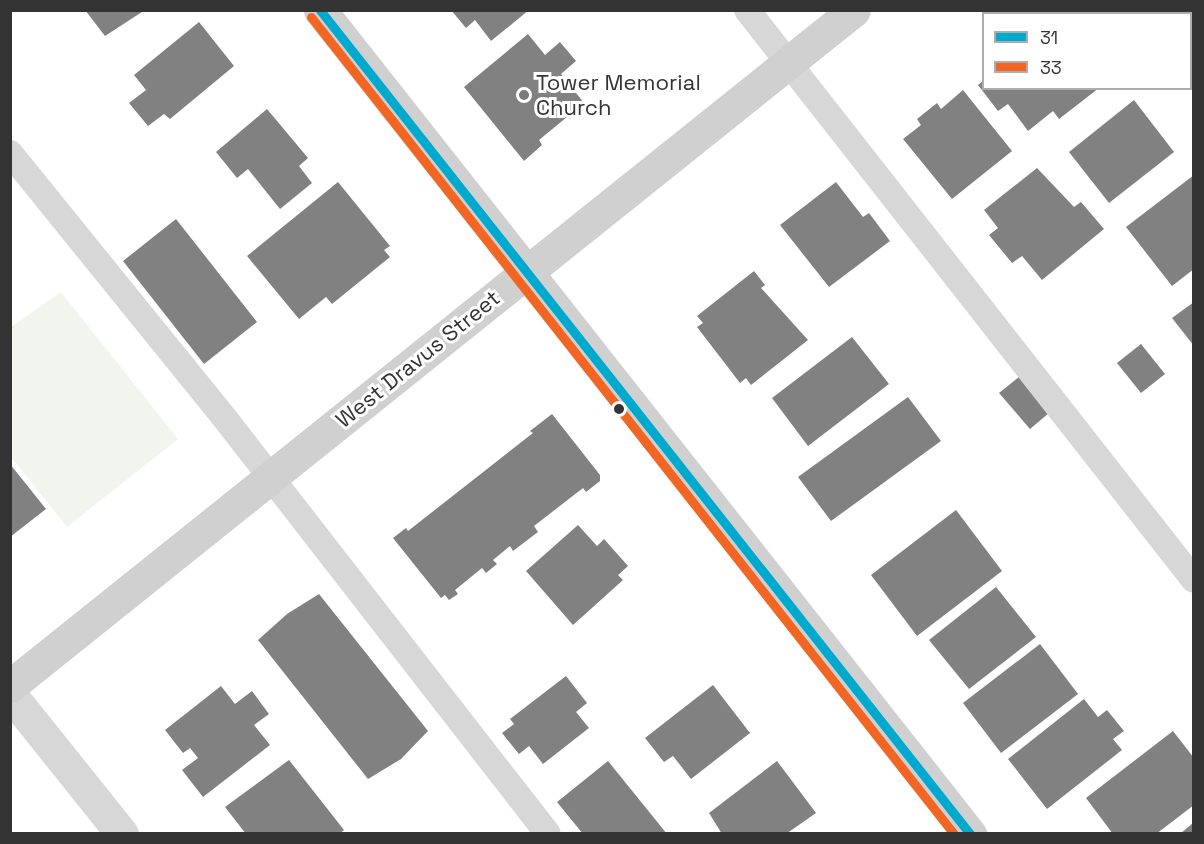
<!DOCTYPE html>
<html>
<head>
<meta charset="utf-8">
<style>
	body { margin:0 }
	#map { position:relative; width:1204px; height:844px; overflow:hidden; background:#fff; font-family:"Space Grotesk",sans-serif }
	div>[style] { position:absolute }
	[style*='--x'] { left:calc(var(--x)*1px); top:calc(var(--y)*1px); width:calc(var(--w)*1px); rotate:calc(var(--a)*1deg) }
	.green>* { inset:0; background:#f1f5ed }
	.building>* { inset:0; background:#818181 }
	.lane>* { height:26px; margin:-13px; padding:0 13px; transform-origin:13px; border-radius:13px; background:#d7d7d7 }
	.street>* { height:33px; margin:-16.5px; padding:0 16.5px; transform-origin:16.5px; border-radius:16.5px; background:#d7d7d7 }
	.secondary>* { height:33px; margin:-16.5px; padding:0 16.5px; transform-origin:16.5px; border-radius:16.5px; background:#d0d0d0 }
	.bus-1>* { height:9px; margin:-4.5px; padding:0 4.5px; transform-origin:4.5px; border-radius:4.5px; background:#00a9ce }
	.bus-2>* { height:9px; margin:-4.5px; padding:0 4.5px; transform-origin:4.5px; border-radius:4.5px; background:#f26522 }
	.dots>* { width:16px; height:16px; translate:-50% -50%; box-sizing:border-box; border:3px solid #fff; border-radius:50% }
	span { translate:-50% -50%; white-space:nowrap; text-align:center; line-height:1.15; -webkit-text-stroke:6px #fff; paint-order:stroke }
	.poi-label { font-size:22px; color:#333 }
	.left { translate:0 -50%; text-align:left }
	.street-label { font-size:22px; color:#333 }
	.frame { position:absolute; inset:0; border:12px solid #333; pointer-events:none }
	.legend { position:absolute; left:982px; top:12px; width:210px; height:78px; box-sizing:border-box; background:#fff; border:2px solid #adadad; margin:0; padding:8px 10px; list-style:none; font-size:18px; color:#333 }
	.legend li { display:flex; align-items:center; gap:12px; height:30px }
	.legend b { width:30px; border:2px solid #adadad }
</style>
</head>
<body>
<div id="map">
	<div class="green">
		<i style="clip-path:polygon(61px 292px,178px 439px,67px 527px,10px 456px,11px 327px)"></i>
	</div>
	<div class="building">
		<i style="clip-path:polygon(85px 10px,145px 10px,105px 36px)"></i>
		<i style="clip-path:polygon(451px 10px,529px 10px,491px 41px,475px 20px,466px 28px)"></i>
		<i style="clip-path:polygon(1062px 10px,1097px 10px,1099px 14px,1058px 14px)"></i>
		<i style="clip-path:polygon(199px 22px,234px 66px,170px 119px,164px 114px,148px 126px,129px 103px,146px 90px,134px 75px)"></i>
		<i style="clip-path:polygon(528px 34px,545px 55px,560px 42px,576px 61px,561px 74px,584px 103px,539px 140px,542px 145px,524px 161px,464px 87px)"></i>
		<i style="clip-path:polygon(984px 80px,984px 88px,1099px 88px,1059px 119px,1053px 111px,1028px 131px,1008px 104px,998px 111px,978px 85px)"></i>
		<i style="clip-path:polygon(963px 90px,1012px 151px,952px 199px,903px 139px,921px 125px,917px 119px,937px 103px,941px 109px)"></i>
		<i style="clip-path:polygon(1134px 100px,1174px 152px,1109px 203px,1069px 152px)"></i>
		<i style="clip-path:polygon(267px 109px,308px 158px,299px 166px,312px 183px,280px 209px,248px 169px,237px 178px,216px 152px)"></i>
		<i style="clip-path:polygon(1037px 168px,1074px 207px,1081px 202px,1104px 229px,1042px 280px,1022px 256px,1012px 263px,989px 235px,998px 228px,984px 210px)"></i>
		<i style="clip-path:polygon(1194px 175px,1194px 269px,1172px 286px,1126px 227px)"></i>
		<i style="clip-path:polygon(338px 182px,390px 246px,384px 250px,390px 257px,332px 304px,326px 297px,299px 319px,247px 256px)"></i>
		<i style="clip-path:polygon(836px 182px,863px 217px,869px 213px,890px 241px,829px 287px,780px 225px)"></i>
		<i style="clip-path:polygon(176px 219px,257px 322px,204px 364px,123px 261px)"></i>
		<i style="clip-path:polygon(754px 271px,765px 285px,761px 288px,808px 340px,751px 385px,746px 378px,740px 383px,697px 327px,703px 323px,697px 316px)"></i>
		<i style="clip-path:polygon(1194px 302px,1194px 346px,1172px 318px)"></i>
		<i style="clip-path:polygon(852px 337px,889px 384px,808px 446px,772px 398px)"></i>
		<i style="clip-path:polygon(1141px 344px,1165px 374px,1141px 393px,1117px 363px)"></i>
		<i style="clip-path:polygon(1019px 377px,1049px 413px,1030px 429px,999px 393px)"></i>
		<i style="clip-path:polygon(908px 397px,941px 441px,831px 521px,798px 477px)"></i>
		<i style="clip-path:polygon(552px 414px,600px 475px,600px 481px,586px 492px,583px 488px,534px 526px,538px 532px,513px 551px,510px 546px,493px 560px,497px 564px,486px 573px,482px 568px,455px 590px,458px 594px,449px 600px,445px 595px,441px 598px,393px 538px,406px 528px,408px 531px,533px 433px,530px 431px)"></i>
		<i style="clip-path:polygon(10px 464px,46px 509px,10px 537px)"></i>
		<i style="clip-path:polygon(956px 510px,1002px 571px,917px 636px,871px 575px)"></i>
		<i style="clip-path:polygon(578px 525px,597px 546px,604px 539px,628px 566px,618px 575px,623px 580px,573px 625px,526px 571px)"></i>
		<i style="clip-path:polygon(996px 587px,1036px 637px,969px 689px,929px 640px)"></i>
		<i style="clip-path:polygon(319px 594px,428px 731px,401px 759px,368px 779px,258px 640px,287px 614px)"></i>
		<i style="clip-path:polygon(1040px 644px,1078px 694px,1001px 753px,963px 703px)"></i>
		<i style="clip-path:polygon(566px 676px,587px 703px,576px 712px,589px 728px,543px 764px,529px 746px,519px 754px,502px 733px,514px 724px,510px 719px)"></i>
		<i style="clip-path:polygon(713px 685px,750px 733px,691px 779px,673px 756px,664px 762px,645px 738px)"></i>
		<i style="clip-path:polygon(221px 686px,235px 704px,252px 691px,269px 714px,254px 725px,270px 745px,203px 797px,182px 770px,198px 758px,190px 748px,183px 753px,165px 730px)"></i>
		<i style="clip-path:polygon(1084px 699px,1098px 717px,1107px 710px,1124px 731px,1113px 739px,1122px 750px,1047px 809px,1008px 759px)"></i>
		<i style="clip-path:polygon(1173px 731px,1194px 758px,1194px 805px,1156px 834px,1113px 834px,1086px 798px)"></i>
		<i style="clip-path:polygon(289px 760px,344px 830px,339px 834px,246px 834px,225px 807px)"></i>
		<i style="clip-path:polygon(608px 761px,667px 834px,583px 834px,557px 802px)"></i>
		<i style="clip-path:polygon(777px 761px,816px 813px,786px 834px,722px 834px,709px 813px)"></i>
		<i style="clip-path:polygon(1194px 822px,1194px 834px,1180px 834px)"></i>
	</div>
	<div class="lane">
		<i style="--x:747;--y:10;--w:724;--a:51.9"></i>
		<i style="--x:10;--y:153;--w:338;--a:51"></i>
		<i style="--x:223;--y:416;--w:529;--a:52.13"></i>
	</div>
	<div class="street">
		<i style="--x:1189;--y:10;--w:8;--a:50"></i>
		<i style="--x:10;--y:694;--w:179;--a:51.3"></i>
	</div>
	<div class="secondary">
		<i style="--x:320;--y:10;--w:1050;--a:51.73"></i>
		<i style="--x:10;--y:686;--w:1081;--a:-38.69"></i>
	</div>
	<div class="bus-1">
		<i style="--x:320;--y:10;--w:1050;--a:51.73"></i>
	</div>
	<div class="bus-2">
		<i style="--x:311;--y:17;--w:1040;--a:51.8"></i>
	</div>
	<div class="dots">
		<i style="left:524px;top:95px;background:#7a7a7a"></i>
		<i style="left:619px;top:409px;background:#333"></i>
	</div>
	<div class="poi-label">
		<span class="left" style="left:536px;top:95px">Tower Memorial<br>Church</span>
	</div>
	<div class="street-label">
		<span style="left:418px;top:359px;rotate:-39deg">West Dravus Street</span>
	</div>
	<div class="frame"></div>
	<ul class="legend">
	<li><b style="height:8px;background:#00a9ce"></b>31</li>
	<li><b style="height:8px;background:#f26522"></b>33</li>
	</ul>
</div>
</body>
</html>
